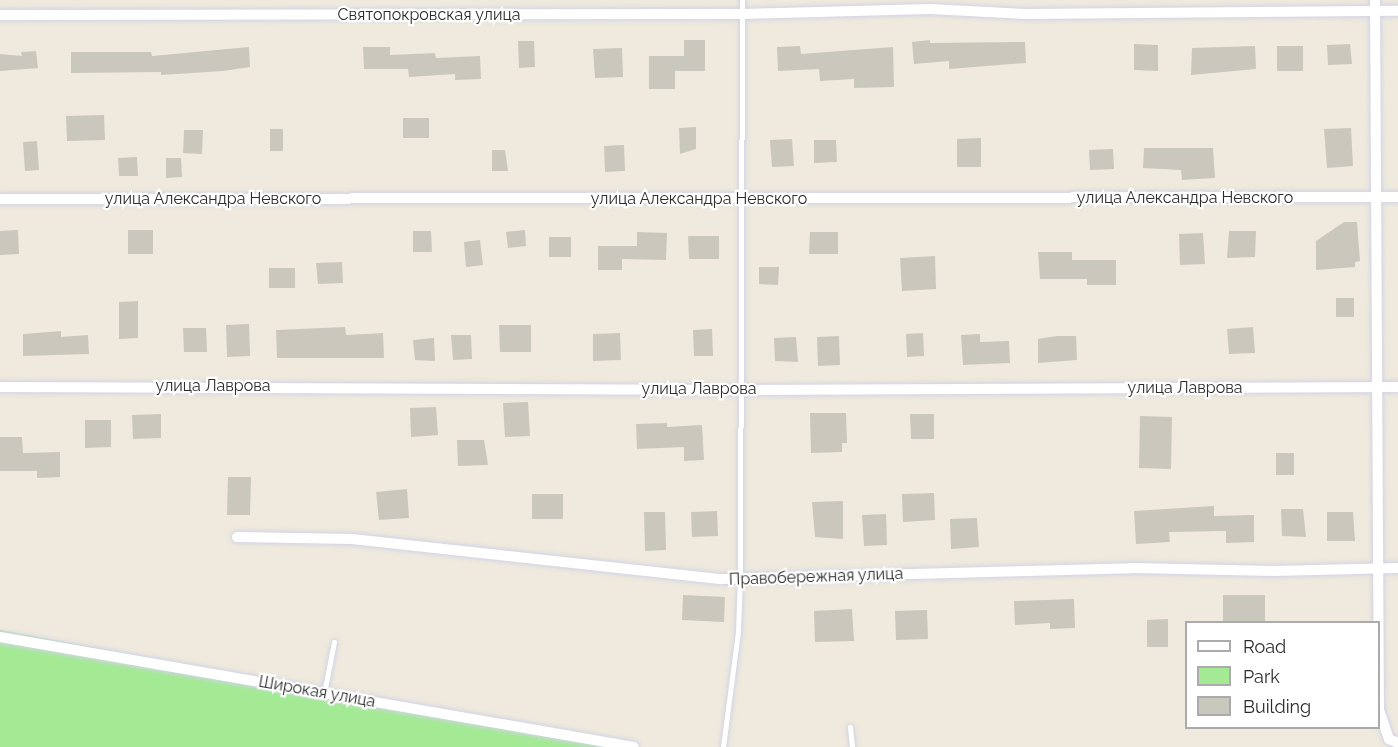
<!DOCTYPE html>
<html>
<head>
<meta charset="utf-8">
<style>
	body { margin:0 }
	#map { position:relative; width:1398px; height:747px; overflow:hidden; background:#efeadd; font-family:Raleway,sans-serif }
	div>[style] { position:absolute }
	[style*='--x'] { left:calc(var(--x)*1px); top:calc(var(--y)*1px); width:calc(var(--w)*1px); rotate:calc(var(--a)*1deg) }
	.green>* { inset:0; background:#a4ea95 }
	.building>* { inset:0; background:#cac8bc }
	.roads { filter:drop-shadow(0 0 2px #d2d3e6) drop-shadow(0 0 2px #d2d3e6) }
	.lane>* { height:5px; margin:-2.5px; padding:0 2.5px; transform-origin:2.5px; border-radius:2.5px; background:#fff }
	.street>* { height:10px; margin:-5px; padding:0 5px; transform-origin:5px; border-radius:5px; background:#fff }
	span { translate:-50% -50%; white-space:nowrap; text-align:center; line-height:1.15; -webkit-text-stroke:4.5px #fff; paint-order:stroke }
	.street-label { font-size:16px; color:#2c2c2c }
	.legend { position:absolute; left:1185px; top:621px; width:195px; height:108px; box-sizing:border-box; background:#fff; border:2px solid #ababab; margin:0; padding:8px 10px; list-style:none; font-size:18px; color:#2c2c2c }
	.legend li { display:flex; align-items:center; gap:12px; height:30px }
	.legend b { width:30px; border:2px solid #ababab }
</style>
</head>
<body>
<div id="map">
	<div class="green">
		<i style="clip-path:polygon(0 630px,629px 747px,0 747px)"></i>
	</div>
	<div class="building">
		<i style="clip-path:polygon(684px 40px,705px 40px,705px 71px,675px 71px,675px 89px,649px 89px,649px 56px,684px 56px)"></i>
		<i style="clip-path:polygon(930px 40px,930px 43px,1025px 42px,1026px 63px,949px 69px,949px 61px,914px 64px,912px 42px)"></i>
		<i style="clip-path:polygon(518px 41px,534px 41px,535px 67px,519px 68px)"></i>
		<i style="clip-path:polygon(1134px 44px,1158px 45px,1158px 71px,1134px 70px)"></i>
		<i style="clip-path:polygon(1350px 44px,1352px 64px,1328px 65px,1327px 45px)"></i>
		<i style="clip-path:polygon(800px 46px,801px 54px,893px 47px,894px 87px,854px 88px,854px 79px,820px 81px,819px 69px,778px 71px,777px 47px)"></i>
		<i style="clip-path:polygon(1255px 46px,1256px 69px,1191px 75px,1192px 48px)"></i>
		<i style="clip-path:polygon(1277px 46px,1303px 46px,1303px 71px,1277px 71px)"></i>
		<i style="clip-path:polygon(249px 47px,250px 67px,223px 71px,161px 75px,161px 72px,71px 73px,71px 52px,151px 52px,152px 56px)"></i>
		<i style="clip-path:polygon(363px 47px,390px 47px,390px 55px,435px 53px,436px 58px,480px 56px,481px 79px,455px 80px,455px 74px,409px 77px,408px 69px,364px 69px)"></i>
		<i style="clip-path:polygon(622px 48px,623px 77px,595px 78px,593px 49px)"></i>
		<i style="clip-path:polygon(36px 51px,38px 68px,0 71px,0 54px,22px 56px,21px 52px)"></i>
		<i style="clip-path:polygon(104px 115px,105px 140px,67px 141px,66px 116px)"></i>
		<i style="clip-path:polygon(403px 118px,429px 118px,429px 138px,403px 138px)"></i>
		<i style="clip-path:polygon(696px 127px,696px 149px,680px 154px,679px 128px)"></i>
		<i style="clip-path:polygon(1351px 128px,1353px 166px,1327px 168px,1324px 129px)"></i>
		<i style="clip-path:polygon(270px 129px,283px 129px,283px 151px,270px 151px)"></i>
		<i style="clip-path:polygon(184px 130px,203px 130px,202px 154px,183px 153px)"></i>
		<i style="clip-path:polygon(981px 138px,981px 167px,957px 167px,957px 139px)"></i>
		<i style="clip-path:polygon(792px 139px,794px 166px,772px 167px,770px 140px)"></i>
		<i style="clip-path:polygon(814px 140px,836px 140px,837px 162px,814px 163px)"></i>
		<i style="clip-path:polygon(37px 141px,39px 170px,25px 171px,23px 142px)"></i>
		<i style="clip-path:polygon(624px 145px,625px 171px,605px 172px,604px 146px)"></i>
		<i style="clip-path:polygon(1144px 148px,1213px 148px,1215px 178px,1182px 180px,1181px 170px,1143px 168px)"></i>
		<i style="clip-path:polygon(1113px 149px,1114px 169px,1090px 170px,1089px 150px)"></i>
		<i style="clip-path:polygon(492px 150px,505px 150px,508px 171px,492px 171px)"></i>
		<i style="clip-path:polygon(137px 157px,138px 176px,119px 176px,118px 158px)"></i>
		<i style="clip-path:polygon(166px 158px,181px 158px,182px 177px,166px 178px)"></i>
		<i style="clip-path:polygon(1344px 222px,1357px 222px,1360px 261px,1355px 262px,1355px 267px,1316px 270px,1316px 241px)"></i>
		<i style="clip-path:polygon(18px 230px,19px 254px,0 255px,0 231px)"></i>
		<i style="clip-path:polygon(128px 230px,153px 230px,153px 254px,128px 254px)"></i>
		<i style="clip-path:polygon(525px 230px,526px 246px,508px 248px,506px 232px)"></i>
		<i style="clip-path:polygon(413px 231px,431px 231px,432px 252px,413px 252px)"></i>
		<i style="clip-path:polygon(1229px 231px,1256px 231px,1255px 257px,1227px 258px)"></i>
		<i style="clip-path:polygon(637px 232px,667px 233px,666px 260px,622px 259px,622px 270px,598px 270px,598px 246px,637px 246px)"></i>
		<i style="clip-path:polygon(810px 232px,838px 232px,838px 254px,809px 254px)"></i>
		<i style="clip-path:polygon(1203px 233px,1205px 264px,1180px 265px,1179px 234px)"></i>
		<i style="clip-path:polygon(688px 236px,719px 236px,719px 259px,689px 259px)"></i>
		<i style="clip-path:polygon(549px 237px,571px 237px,571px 257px,549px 257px)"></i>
		<i style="clip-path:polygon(480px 240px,483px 265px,466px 267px,464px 242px)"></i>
		<i style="clip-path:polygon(1038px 252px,1072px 252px,1072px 260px,1116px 260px,1116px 285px,1087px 285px,1087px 279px,1040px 279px)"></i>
		<i style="clip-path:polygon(935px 256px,936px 289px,902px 291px,900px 258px)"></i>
		<i style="clip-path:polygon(342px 262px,343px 283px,318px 284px,316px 263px)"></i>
		<i style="clip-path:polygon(759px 267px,779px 267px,778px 285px,759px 284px)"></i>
		<i style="clip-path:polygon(269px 268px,295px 268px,295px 288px,269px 288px)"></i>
		<i style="clip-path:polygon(1336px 298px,1354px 298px,1354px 317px,1336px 317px)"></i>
		<i style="clip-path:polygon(138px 301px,138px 338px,119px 339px,119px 302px)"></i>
		<i style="clip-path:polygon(249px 324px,250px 356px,227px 357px,226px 325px)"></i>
		<i style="clip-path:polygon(499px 325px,531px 325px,531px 352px,500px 352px)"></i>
		<i style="clip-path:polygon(345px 327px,346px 335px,383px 333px,384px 358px,277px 358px,276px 330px)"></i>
		<i style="clip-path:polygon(1253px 327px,1255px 353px,1229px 354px,1227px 329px)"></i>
		<i style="clip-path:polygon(183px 328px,206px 328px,207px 352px,184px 352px)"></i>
		<i style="clip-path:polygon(712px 329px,713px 356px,694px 356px,693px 330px)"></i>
		<i style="clip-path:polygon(61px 331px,61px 337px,88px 335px,89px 354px,23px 356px,23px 334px)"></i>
		<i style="clip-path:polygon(620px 333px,621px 360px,593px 361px,593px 334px)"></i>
		<i style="clip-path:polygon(923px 333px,924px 356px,907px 357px,906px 334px)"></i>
		<i style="clip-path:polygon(980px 334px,980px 342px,1009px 341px,1010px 363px,963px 365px,961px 335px)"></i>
		<i style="clip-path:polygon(451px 335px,471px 335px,472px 359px,453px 360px)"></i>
		<i style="clip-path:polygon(839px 336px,840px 365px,818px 366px,817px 337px)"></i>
		<i style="clip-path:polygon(1057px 336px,1076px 336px,1077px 360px,1038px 363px,1038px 339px)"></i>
		<i style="clip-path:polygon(796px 337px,798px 362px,775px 361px,774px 338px)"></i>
		<i style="clip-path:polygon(434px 338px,435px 361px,415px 360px,413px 340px)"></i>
		<i style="clip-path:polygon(528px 402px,530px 436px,505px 437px,503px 403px)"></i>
		<i style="clip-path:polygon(436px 407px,438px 435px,411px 437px,410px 408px)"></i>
		<i style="clip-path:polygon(810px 413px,846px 413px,847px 443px,842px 443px,842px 452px,811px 453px)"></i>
		<i style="clip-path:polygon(161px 414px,161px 438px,133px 439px,132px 415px)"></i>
		<i style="clip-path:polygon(910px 414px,934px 414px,934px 439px,911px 439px)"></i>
		<i style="clip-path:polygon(1140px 416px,1172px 417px,1171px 469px,1139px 468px)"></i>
		<i style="clip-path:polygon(85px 420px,111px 420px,111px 447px,85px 448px)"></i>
		<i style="clip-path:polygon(667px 423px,667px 427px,702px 425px,704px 460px,684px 461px,684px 447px,637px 449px,636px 424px)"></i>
		<i style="clip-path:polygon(0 437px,22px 437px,23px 453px,60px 452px,60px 477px,37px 478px,37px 471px,0 471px)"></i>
		<i style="clip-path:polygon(457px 440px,484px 440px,488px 465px,458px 466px)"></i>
		<i style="clip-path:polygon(1276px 453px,1294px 453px,1294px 475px,1276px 475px)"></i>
		<i style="clip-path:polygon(228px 477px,251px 477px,250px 515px,227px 515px)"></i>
		<i style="clip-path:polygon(407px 489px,409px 518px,379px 520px,376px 492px)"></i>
		<i style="clip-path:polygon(934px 493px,935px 520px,903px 522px,902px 494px)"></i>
		<i style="clip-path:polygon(532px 494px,563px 494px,563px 519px,532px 519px)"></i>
		<i style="clip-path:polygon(843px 501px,843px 539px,815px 537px,812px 502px)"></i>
		<i style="clip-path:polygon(1214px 506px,1214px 516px,1254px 515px,1254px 542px,1226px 543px,1226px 531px,1169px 532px,1170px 542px,1136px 544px,1134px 511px)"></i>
		<i style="clip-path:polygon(1281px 509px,1303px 509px,1306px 537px,1282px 536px)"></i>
		<i style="clip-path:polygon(717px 511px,718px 536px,692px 537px,691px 512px)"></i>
		<i style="clip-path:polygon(644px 512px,665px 512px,666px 550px,645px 551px)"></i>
		<i style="clip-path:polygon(1327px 512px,1353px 512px,1355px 541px,1327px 541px)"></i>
		<i style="clip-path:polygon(886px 514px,887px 545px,864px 546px,862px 515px)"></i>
		<i style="clip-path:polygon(977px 518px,979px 547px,951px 549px,950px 519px)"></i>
		<i style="clip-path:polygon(683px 595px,725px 597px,724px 622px,682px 620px)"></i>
		<i style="clip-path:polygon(1223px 595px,1265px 595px,1265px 622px,1223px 622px)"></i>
		<i style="clip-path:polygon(1074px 599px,1075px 628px,1050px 629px,1050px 623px,1015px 625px,1014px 601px)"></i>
		<i style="clip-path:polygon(852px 609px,854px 641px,815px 642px,814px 611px)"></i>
		<i style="clip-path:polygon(927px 610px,928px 639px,896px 640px,895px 611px)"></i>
		<i style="clip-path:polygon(1168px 619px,1168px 647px,1147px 647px,1147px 620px)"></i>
	</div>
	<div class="roads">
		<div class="lane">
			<i style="--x:324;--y:693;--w:52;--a:-78.9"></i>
			<i style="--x:850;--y:727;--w:20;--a:84"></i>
			<i style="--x:723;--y:747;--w:117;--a:-82.6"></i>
			<i style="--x:738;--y:631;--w:55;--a:-87.9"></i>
			<i style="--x:740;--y:576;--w:576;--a:-89.8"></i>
		</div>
		<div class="street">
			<i style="--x:1375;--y:0;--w:710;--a:89.68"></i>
			<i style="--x:1379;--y:710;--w:31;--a:71"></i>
			<i style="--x:1389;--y:739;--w:10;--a:24"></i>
			<i style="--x:0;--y:15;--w:742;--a:-0.08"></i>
			<i style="--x:742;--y:14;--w:188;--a:-1.5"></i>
			<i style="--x:930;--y:9;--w:96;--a:3"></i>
			<i style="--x:1026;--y:14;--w:372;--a:-0.5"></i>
			<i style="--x:0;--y:199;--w:1398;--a:-0.08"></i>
			<i style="--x:0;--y:387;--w:743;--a:0.23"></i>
			<i style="--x:743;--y:390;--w:655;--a:-0.26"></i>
			<i style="--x:237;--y:537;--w:115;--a:1"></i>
			<i style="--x:352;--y:539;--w:372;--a:6.2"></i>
			<i style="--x:722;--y:579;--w:410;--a:-1.5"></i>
			<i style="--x:1132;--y:568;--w:142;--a:1.2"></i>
			<i style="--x:1274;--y:571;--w:124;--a:-1.4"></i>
			<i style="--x:0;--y:637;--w:643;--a:9.84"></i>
		</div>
	</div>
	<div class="street-label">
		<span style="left:429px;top:15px">Святопокровская улица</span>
		<span style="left:1185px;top:198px">улица Александра Невского</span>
		<span style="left:213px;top:199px">улица Александра Невского</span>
		<span style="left:699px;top:199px">улица Александра Невского</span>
		<span style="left:213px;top:386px">улица Лаврова</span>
		<span style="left:1185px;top:388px">улица Лаврова</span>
		<span style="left:699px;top:389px">улица Лаврова</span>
		<span style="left:816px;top:577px;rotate:-2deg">Правобережная улица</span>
		<span style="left:317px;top:692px;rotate:10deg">Широкая улица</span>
	</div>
	<ul class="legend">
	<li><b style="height:8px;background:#fff"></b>Road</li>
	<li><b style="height:16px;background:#a4ea95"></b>Park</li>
	<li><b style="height:16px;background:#cac8bc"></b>Building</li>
	</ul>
</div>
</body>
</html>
